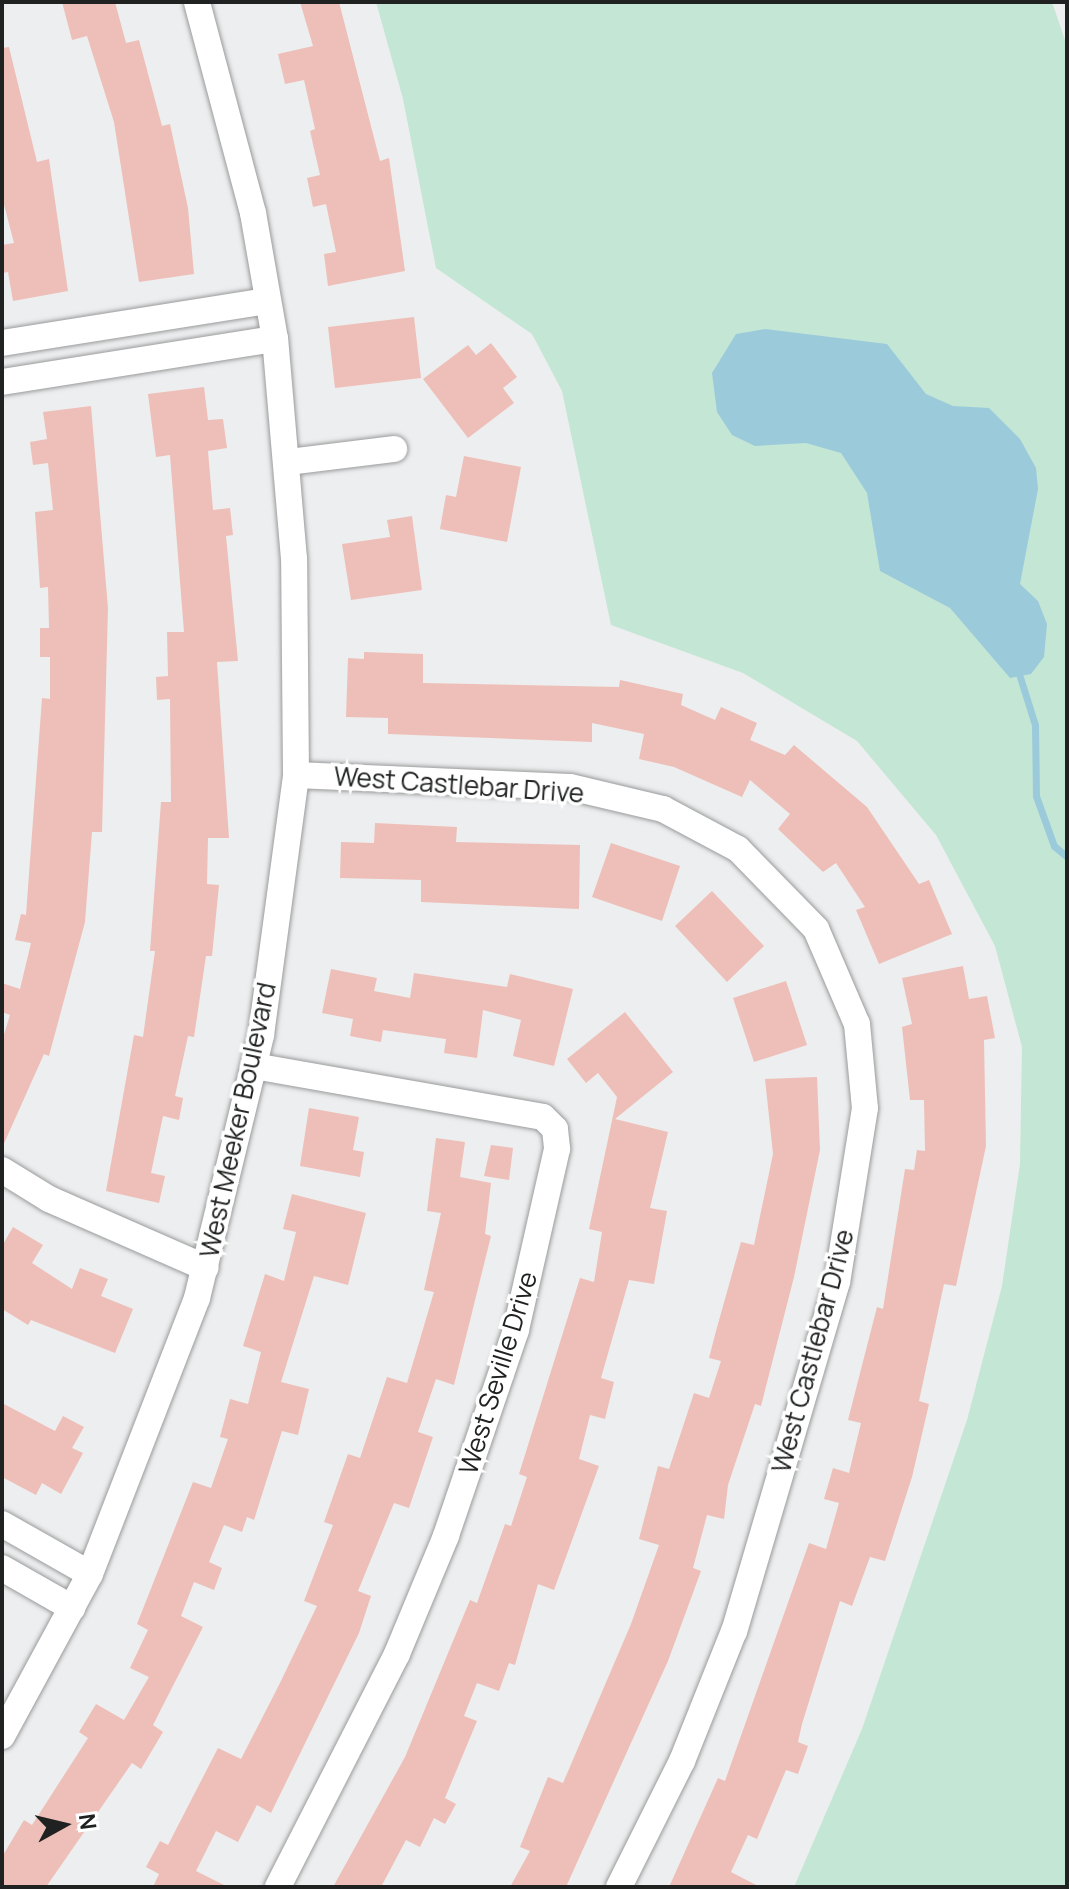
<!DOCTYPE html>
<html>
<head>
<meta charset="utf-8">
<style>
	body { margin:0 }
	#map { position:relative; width:1069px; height:1889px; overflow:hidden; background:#edeeef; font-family:Manrope,sans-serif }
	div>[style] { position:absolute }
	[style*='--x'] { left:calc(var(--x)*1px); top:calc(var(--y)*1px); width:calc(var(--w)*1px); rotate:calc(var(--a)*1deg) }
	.green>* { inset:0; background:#c4e6d5 }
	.water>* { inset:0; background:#9bcadb }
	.stream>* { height:7px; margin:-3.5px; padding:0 3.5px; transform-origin:3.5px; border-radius:3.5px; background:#9bcadb }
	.building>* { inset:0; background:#eebfb8 }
	.roads { filter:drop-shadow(0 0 2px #9a9b9c) drop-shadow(0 0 2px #9a9b9c) }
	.minor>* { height:26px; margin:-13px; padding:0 13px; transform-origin:13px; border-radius:13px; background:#fff }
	span { translate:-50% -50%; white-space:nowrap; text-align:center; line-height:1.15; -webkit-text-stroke:7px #fff; paint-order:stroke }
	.street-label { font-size:26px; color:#202121 }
	.frame { position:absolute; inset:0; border:4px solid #202121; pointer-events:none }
	.north { position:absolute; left:24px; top:1785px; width:80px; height:80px; -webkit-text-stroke:6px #fff; paint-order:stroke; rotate:82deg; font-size:22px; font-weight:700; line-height:32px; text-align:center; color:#202121 }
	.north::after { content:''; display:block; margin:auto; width:28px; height:36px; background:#202121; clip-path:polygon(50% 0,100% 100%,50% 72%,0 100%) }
</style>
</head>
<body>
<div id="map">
	<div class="green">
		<i style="clip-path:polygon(376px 2px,1052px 2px,1067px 46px,1067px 1887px,794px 1887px,862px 1729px,967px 1420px,1002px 1286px,1020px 1164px,1022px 1047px,995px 946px,936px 835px,857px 741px,743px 673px,611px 625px,562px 391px,532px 334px,436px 268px,403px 99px)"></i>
	</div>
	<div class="water">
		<i style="clip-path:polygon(765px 329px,887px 344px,926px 394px,953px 406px,989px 408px,1020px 439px,1036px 468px,1038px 489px,1020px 584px,1038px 601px,1047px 624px,1044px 657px,1031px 674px,1010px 678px,950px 608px,880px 571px,867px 493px,841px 453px,806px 443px,755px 446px,732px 435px,717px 412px,712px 373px,736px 334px)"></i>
	</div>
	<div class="stream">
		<i style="--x:1020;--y:677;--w:50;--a:72.6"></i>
		<i style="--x:1035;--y:725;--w:71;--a:89.2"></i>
		<i style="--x:1036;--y:796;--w:53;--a:70.2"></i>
		<i style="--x:1054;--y:846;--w:17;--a:40"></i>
	</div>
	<div class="building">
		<i style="clip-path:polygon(62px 2px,115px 2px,126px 43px,139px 40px,162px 126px,170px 124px,188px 208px,194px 274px,139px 282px,114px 122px,87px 36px,72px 40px)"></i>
		<i style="clip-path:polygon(300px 2px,339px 2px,380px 161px,389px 158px,405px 271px,328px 286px,324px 254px,336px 252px,326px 204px,313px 207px,307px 178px,320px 175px,310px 131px,315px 129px,304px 80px,285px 84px,278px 54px,313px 46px)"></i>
		<i style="clip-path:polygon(9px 47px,37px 162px,49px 159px,68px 291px,13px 301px,8px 272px,2px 273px,2px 245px,14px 243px,2px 197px,2px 48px)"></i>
		<i style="clip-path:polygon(414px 317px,421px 378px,335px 388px,328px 327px)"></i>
		<i style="clip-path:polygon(491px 343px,517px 377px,503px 388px,514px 403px,468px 438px,423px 379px,468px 345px,476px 355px)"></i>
		<i style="clip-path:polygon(204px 387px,208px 420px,223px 419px,227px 448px,208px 451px,213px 510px,230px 508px,233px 535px,226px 536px,238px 661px,217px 662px,229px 838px,208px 838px,207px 884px,219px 885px,212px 956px,206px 956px,194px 1037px,188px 1036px,175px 1096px,183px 1098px,179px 1120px,163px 1116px,151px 1173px,165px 1176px,159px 1203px,106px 1191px,134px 1035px,143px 1037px,155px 951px,150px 951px,161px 802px,171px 802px,170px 699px,157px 700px,156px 677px,168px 676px,167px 632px,184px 632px,170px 455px,156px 457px,148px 394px)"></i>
		<i style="clip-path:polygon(91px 406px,108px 608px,102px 832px,92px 832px,85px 922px,49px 1056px,44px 1054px,2px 1148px,2px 1041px,10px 1015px,2px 1012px,2px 983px,20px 989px,31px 943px,15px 940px,21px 914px,26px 915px,42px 698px,50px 699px,50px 657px,40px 657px,40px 628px,49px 628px,48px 587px,40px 588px,35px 512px,53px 510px,48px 463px,33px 465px,30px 442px,47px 439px,43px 412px)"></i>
		<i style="clip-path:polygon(464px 456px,521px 467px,507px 542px,440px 529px,446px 495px,456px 497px)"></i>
		<i style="clip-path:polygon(412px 516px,422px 590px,351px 600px,342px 544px,390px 537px,387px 520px)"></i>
		<i style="clip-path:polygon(364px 652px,423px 654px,423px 683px,619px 687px,620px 680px,683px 694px,681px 705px,715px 720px,721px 707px,757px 723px,750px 740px,785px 755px,794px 745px,867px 807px,919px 884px,929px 880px,952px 934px,879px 964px,856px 910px,865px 907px,836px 863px,823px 872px,778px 829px,790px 814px,750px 780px,742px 797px,674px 767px,639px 759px,644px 734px,592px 723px,592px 742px,388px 734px,388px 718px,346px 717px,348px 658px,364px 659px)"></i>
		<i style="clip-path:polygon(375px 823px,457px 827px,456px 842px,580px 845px,579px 909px,421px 902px,421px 880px,340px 878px,341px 842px,374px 843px)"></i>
		<i style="clip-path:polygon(611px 843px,680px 866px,662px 921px,592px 897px)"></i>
		<i style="clip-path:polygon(712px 891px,764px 946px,727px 982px,675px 926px)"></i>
		<i style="clip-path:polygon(963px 966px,969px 999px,987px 996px,995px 1038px,984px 1040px,986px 1146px,956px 1286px,944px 1284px,919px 1401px,929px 1404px,912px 1477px,885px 1561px,870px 1557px,852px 1606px,840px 1601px,802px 1724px,798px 1742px,808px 1746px,798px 1774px,786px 1770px,757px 1839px,748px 1835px,731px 1872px,760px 1887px,669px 1887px,718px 1778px,725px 1781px,809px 1543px,826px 1549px,839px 1503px,824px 1499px,833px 1468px,849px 1473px,861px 1423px,848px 1420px,877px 1307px,883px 1309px,905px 1169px,914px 1170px,917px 1150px,925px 1151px,924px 1100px,910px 1100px,902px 1027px,912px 1024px,902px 978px)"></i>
		<i style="clip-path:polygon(331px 969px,377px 978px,374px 991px,410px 998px,414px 973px,507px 987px,510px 974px,573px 989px,554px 1066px,513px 1056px,521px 1020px,483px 1010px,477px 1058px,444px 1053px,446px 1039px,383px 1030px,381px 1042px,350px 1036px,353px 1019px,322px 1013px)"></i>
		<i style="clip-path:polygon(786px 981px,807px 1045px,754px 1062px,733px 998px)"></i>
		<i style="clip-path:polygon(625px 1012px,673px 1072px,615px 1119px,668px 1132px,650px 1208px,667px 1211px,654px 1284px,629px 1280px,601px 1378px,614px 1382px,605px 1419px,590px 1415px,579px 1459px,599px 1466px,554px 1590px,538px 1584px,515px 1665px,509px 1663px,499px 1691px,477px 1683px,464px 1716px,477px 1721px,445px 1798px,456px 1804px,445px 1824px,434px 1818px,420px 1847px,406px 1840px,381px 1887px,333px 1887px,405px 1757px,470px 1600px,477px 1603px,505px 1524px,511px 1526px,527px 1477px,519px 1474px,580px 1278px,594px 1282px,602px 1232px,589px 1229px,617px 1097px,598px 1073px,586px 1083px,567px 1059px)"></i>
		<i style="clip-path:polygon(817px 1077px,820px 1150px,794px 1277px,761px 1406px,755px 1404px,728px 1485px,724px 1519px,707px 1515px,693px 1568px,701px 1571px,668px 1661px,566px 1887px,510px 1887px,530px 1851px,520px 1847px,548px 1777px,563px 1783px,631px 1624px,659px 1545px,639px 1539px,658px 1466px,669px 1469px,694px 1393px,709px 1398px,721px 1361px,709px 1358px,716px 1331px,741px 1242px,754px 1245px,773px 1154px,765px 1079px)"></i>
		<i style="clip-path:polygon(309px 1108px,359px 1117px,353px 1150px,364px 1152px,360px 1177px,300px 1166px)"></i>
		<i style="clip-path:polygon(436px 1138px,465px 1142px,460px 1177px,491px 1183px,485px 1234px,491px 1236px,454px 1385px,436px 1379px,418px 1432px,433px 1437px,409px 1508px,394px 1503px,358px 1591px,371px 1596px,359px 1633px,271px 1813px,257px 1805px,238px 1842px,216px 1831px,196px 1871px,228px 1887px,153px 1887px,159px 1874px,146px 1867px,160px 1841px,168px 1845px,218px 1748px,241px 1759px,279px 1685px,317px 1606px,304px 1601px,333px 1525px,324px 1522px,348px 1454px,360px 1458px,387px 1377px,407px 1383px,434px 1292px,424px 1290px,441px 1213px,427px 1211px)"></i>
		<i style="clip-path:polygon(491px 1145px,513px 1148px,509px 1180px,484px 1176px)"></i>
		<i style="clip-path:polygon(292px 1194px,366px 1213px,348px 1285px,314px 1276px,281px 1382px,309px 1389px,298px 1435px,282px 1431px,254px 1520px,247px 1517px,242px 1532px,224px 1525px,209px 1562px,222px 1568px,214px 1590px,194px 1582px,181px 1616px,203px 1627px,153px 1725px,163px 1732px,141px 1769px,132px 1763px,46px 1887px,2px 1887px,2px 1857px,24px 1820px,32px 1825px,88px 1738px,79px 1732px,96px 1704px,124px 1720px,149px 1677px,130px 1668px,148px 1630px,137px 1624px,193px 1482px,211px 1488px,228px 1439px,220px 1437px,230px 1399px,248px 1404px,261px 1352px,243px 1346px,265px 1274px,284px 1281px,296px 1232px,283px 1229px)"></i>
		<i style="clip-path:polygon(13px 1227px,43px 1245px,32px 1263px,72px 1289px,80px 1268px,108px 1279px,101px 1296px,133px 1309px,115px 1353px,31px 1320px,28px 1325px,2px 1309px,2px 1246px)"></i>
		<i style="clip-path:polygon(2px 1403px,55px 1431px,63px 1416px,84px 1427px,72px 1448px,83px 1453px,61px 1494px,42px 1483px,36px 1495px,2px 1477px)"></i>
	</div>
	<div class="roads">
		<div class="minor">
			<i style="--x:2;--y:343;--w:269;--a:-9"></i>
			<i style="--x:2;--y:382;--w:276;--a:-9"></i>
			<i style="--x:288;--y:462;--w:107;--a:-7"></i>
			<i style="--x:296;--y:775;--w:274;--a:2.5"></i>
			<i style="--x:570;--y:787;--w:96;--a:13.3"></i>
			<i style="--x:663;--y:809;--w:85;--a:28.1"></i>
			<i style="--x:738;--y:849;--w:112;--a:45.7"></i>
			<i style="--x:816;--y:929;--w:103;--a:66.7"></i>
			<i style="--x:857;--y:1024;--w:84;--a:84.6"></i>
			<i style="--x:865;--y:1108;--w:176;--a:99.1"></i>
			<i style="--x:837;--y:1282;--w:364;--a:106.4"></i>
			<i style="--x:734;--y:1631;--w:140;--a:111.8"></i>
			<i style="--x:682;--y:1761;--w:141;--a:116.6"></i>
			<i style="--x:254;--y:1066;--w:293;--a:10"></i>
			<i style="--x:543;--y:1117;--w:17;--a:45"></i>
			<i style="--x:555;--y:1129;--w:20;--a:84"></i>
			<i style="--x:557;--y:1149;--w:186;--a:102.8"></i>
			<i style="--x:516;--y:1330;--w:218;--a:108.8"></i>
			<i style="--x:446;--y:1536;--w:128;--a:112.6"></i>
			<i style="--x:397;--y:1654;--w:262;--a:117.1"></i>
			<i style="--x:2;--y:1170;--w:55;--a:31.7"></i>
			<i style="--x:49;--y:1199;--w:171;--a:23.7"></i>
			<i style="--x:2;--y:1524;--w:101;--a:29.6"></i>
			<i style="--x:2;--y:1568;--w:81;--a:29.7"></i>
			<i style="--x:2;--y:1736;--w:184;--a:-61.5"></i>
			<i style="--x:90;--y:1574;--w:296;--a:-68.8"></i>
			<i style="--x:197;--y:1298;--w:271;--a:-76.3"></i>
			<i style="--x:261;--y:1035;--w:262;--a:-82.3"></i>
			<i style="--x:296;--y:775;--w:216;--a:-90.5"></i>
			<i style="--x:294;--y:559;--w:221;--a:-94.9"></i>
			<i style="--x:275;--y:339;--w:128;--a:-99.9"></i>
			<i style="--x:253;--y:213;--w:218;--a:-104.9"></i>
		</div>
	</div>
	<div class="street-label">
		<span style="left:459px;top:785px;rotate:4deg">West Castlebar Drive</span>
		<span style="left:238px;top:1120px;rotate:-78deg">West Meeker Boulevard</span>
		<span style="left:813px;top:1351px;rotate:-75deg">West Castlebar Drive</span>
		<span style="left:498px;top:1373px;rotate:-73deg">West Seville Drive</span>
	</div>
	<div class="frame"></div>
	<div class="north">N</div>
</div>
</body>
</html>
